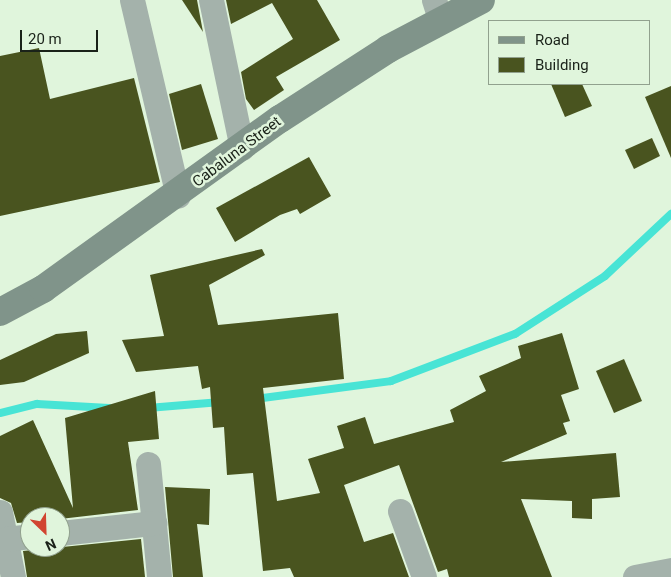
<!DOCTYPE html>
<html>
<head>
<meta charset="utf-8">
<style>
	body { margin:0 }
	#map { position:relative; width:671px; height:577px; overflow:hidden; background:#e0f5dc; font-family:Roboto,sans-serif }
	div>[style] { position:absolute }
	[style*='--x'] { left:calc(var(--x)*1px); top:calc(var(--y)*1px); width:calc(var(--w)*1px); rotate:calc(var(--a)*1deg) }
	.stream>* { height:8px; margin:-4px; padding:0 4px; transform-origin:4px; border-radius:4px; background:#48e4d5 }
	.building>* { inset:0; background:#49541f }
	.minor>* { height:25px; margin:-12.5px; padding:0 12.5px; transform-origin:12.5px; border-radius:12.5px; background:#a4b2ab }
	.secondary>* { height:28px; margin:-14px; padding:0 14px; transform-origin:14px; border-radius:14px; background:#80948a }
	span { translate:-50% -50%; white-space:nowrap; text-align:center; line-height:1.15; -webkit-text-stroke:5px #e0f5dc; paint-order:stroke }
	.street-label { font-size:15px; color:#1a2219 }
	.legend { position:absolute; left:488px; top:20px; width:162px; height:65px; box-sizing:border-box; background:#e0f5dc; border:1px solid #91a18e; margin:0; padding:6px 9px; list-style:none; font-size:15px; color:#1a2219 }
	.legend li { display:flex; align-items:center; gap:10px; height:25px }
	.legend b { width:25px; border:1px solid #91a18e }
	.north { position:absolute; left:20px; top:507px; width:50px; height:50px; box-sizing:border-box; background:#e0f5dc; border:1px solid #91a18e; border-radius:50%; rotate:156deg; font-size:14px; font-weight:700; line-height:20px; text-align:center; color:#1a2219 }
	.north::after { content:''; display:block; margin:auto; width:18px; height:22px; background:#d14531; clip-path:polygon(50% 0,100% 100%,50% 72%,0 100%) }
	.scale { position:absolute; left:20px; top:30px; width:78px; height:22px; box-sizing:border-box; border:2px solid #1a2219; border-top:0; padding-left:6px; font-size:15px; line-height:18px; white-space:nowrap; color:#1a2219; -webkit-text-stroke:4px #e0f5dc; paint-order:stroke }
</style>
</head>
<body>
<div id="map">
	<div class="stream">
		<i style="--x:255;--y:399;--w:137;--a:-7.5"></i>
		<i style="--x:391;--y:381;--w:133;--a:-20.8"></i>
		<i style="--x:515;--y:334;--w:107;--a:-32.8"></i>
		<i style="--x:605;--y:276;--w:91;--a:-43.2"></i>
		<i style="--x:148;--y:408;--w:73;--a:-4.7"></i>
		<i style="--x:0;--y:413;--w:38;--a:-14"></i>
		<i style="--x:37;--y:404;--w:72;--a:3.2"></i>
	</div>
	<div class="building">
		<i style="clip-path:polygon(182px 0,197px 0,203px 32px)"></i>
		<i style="clip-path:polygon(226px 0,317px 0,340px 40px,276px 77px,284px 90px,254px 110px,246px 99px,241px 72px,293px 39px,272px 3px,231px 24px)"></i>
		<i style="clip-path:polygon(39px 48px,50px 99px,134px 78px,160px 182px,0 216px,0 56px)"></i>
		<i style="clip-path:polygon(201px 84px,218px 139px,182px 150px,169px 94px)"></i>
		<i style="clip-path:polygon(551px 84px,582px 84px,592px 106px,565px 117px)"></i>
		<i style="clip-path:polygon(671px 86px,671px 158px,645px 97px)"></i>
		<i style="clip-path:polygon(652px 138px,660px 156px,634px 169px,625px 150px)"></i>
		<i style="clip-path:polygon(309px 157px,331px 196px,300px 214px,297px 209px,280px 215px,235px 242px,216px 208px)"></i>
		<i style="clip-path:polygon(262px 249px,265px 255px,209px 285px,218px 325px,338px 313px,344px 379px,263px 388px,277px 501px,320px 493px,308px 459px,344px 448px,337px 426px,365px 417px,374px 444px,454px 422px,450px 410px,486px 391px,479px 376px,521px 358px,518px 346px,562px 333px,579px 389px,561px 395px,570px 421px,563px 423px,567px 434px,501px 462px,616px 453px,620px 497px,592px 499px,592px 519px,572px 518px,572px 501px,521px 499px,552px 577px,449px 577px,447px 569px,438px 572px,399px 465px,344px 485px,364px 542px,393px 533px,409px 577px,294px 577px,290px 568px,263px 571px,253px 473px,227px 475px,224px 427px,213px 428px,210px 387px,202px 389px,198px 366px,136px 372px,122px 340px,164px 336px,150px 275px)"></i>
		<i style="clip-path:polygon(87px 331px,89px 353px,24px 382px,0 385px,0 360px,56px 334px)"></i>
		<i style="clip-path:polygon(624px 359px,642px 401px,614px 413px,596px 371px)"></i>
		<i style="clip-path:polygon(155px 391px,159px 439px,128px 442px,138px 510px,60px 519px,30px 517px,30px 522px,17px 523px,11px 503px,0 498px,0 436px,33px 420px,73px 508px,65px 418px)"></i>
		<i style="clip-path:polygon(165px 487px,210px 489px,209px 525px,197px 524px,203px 577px,173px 577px)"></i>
		<i style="clip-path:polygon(141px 539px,145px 577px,27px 577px,23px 551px)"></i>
	</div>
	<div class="minor">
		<i style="--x:132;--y:0;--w:201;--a:76.8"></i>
		<i style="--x:211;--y:0;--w:151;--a:78.2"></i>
		<i style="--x:434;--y:0;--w:20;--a:72"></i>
		<i style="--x:148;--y:464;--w:114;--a:84.4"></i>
		<i style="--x:400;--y:511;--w:70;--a:70"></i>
		<i style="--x:0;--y:512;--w:66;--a:78.7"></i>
		<i style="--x:60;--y:533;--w:95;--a:-6.1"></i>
		<i style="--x:6;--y:539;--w:24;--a:-7"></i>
		<i style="--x:635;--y:577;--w:37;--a:-11"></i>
	</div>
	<div class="secondary">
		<i style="--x:0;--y:312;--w:49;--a:-28.1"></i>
		<i style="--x:43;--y:289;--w:292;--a:-35.7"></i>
		<i style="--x:280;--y:119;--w:129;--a:-32.9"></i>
		<i style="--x:388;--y:49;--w:105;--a:-27.8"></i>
	</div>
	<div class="street-label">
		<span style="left:237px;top:152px;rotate:-37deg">Cabaluna Street</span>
	</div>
	<ul class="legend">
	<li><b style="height:6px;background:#80948a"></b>Road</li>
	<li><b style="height:14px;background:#49541f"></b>Building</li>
	</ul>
	<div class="north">N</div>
	<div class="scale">20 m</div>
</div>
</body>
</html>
